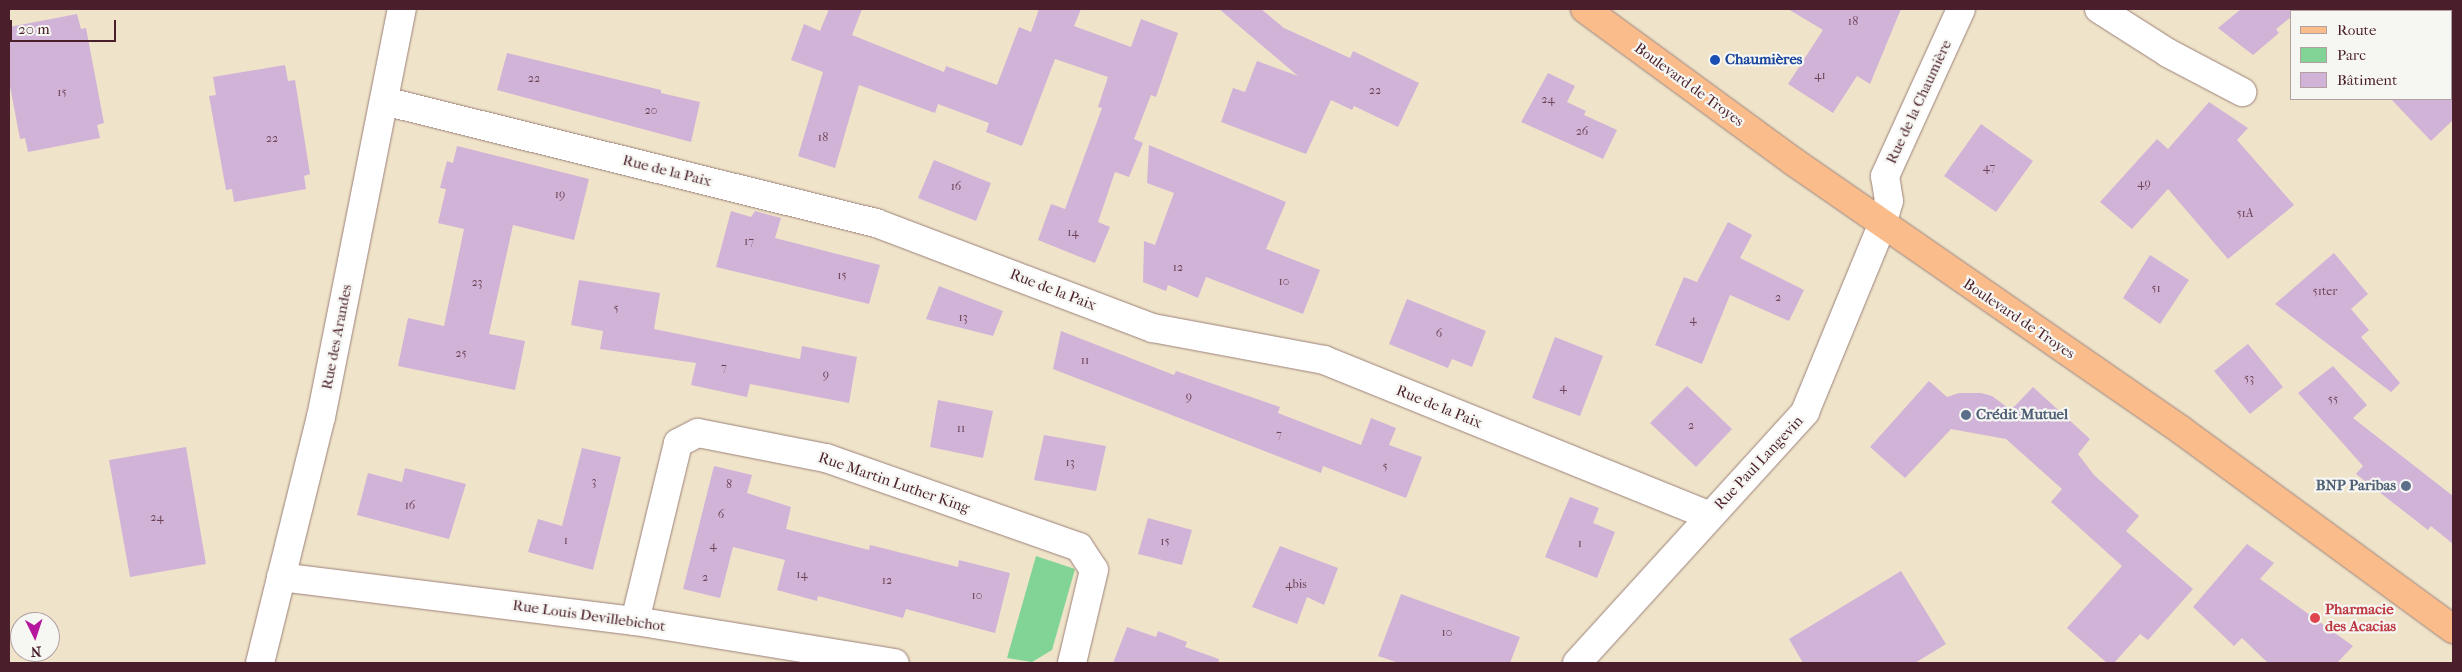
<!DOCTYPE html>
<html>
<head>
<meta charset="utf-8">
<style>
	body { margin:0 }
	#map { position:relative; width:2462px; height:672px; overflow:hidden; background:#efe3c9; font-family:"IM FELL French Canon",serif }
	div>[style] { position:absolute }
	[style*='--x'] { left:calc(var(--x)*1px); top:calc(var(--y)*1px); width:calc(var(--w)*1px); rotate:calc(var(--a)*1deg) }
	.green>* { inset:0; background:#81d496 }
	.building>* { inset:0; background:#d2b3d8 }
	.roads { filter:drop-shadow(0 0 1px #9c817a) drop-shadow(0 0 1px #9c817a) }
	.street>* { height:28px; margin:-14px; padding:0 14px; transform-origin:14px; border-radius:14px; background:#fff }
	.primary>* { height:28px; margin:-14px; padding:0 14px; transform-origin:14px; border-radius:14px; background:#f9bc8a }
	.dots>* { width:14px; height:14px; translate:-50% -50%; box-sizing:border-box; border:2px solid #f6f6f2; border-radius:50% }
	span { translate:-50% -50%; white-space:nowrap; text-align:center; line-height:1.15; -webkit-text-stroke:4.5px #f6f6f2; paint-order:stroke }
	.number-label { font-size:12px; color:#6c4456 }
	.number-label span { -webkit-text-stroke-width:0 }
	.transit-label { font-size:15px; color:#164399; font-weight:700 }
	.left { translate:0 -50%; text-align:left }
	.street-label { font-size:15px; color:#4a1f2b }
	.service-label { font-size:15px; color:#4e5e75; font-weight:700 }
	.right { translate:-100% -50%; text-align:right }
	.health-label { font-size:15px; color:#be3a42; font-weight:700 }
	.frame { position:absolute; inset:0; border:10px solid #4a1f2b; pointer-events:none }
	.legend { position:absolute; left:2290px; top:10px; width:162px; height:90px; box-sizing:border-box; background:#f6f6f2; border:1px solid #b1a0a2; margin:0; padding:6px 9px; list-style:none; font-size:15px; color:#4a1f2b }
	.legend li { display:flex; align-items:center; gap:10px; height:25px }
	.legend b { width:25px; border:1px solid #b1a0a2 }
	.north { position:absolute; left:10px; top:612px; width:50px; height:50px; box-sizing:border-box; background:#f6f6f2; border:1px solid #b1a0a2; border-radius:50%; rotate:176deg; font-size:14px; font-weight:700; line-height:20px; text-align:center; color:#4a1f2b }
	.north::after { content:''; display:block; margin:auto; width:18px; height:22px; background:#b5179e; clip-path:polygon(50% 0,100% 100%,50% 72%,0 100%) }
	.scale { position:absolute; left:10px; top:20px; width:106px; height:22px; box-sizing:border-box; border:2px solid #4a1f2b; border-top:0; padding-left:6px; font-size:15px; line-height:18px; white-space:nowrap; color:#4a1f2b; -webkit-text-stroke:4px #f6f6f2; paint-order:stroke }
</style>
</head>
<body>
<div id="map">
	<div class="green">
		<i style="clip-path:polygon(1036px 556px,1075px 569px,1052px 650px,1032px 662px,1007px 658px)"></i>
	</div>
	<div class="building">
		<i style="clip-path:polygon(829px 9px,862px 9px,852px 35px,944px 72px,946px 66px,997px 85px,1019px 27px,1031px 32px,1039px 9px,1081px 9px,1074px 26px,1131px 47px,1141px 19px,1178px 33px,1156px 97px,1151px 95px,1134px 139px,1143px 143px,1129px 177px,1115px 172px,1098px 222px,1110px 227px,1095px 263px,1038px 240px,1051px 204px,1065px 209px,1102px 108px,1098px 107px,1108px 77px,1055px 59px,1022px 146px,986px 132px,989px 123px,938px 104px,935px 113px,859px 85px,835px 168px,798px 156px,823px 72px,791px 60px,804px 24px,820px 31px)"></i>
		<i style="clip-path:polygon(1219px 9px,1261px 9px,1284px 28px,1350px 58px,1353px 51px,1419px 83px,1398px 127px,1354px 106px,1352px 110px,1331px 100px,1306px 154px,1221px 122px,1233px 88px,1245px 92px,1257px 61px,1298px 76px)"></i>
		<i style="clip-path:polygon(1788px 9px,1901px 9px,1870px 84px,1857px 76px,1833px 113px,1788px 84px,1823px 30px)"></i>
		<i style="clip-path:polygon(2241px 9px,2300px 9px,2291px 11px,2291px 17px,2276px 29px,2279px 33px,2253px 55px,2218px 28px)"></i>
		<i style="clip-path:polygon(77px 14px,81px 29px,86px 28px,104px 123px,97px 125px,100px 138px,28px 152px,25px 138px,20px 139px,9px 81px,9px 27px)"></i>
		<i style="clip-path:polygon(507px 53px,661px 90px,661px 93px,700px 102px,691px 142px,497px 90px)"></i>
		<i style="clip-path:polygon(285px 65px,288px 81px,295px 80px,310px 174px,304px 176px,306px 189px,234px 202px,232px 189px,226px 190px,209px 96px,216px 95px,213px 77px)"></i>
		<i style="clip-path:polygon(1548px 73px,1575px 86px,1567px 102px,1586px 111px,1584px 115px,1617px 130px,1603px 159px,1521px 122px)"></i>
		<i style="clip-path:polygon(2391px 99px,2453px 99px,2453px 120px,2431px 141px)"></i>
		<i style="clip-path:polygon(2209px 102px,2248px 128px,2237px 140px,2294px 205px,2228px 259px,2168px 189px,2132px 229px,2100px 202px,2157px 139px,2168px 149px)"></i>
		<i style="clip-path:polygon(1981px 124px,2033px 161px,1996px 212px,1944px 176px)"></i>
		<i style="clip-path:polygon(1149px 145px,1286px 202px,1266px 249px,1320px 270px,1303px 314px,1206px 277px,1198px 298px,1168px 285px,1166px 291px,1143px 282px,1144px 241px,1155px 245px,1174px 193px,1147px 183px)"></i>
		<i style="clip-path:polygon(457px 146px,589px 179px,574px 240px,513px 225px,489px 334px,525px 341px,515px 390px,398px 366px,408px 318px,444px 326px,464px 229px,438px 223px,446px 189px,440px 188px,447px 161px,453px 163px)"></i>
		<i style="clip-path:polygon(934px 160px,991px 183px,976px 221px,918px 198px)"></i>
		<i style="clip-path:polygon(731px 211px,751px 217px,755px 211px,781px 218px,775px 238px,880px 265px,869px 304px,716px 267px)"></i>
		<i style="clip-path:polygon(1728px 222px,1752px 235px,1740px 258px,1804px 290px,1789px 321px,1730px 295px,1702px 364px,1655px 345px,1684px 277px,1697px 282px)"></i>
		<i style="clip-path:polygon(2334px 253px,2368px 294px,2351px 309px,2369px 330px,2361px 337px,2400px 383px,2391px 392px,2275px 304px)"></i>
		<i style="clip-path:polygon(2150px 255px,2189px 280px,2160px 324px,2123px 298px)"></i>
		<i style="clip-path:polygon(579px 280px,660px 293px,654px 329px,800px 359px,802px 346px,857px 357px,849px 403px,750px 384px,747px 397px,691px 385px,696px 363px,600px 349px,603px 331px,571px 325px)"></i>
		<i style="clip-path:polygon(939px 286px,1003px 311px,993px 336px,926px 319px)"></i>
		<i style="clip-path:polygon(1407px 299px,1486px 331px,1472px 367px,1452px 359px,1448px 368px,1389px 344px)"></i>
		<i style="clip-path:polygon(1061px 331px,1174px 375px,1176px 371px,1280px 407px,1278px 413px,1361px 445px,1371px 418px,1396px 428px,1389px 445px,1422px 457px,1406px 498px,1323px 466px,1321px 473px,1053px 369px)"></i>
		<i style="clip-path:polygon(1555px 337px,1603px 356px,1580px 416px,1532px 398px)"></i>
		<i style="clip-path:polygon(2248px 344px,2283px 387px,2250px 414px,2214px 371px)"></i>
		<i style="clip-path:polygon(2333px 366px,2367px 405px,2353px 418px,2453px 496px,2453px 544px,2431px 526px,2428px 530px,2356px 474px,2363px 466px,2298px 393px)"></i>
		<i style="clip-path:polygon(1929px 381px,1947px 397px,1959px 393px,1981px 393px,1992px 396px,2011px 410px,2033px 387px,2090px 439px,2078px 454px,2094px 475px,2139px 516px,2126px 531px,2193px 589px,2148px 640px,2140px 634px,2114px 663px,2107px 663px,2067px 628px,2122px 566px,2051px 502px,2062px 489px,2006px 439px,1951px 429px,1905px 478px,1870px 447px)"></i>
		<i style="clip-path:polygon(1687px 386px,1732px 429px,1696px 467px,1650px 423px)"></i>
		<i style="clip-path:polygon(938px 400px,993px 411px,983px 458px,930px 447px)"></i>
		<i style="clip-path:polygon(1044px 435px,1106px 446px,1096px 491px,1034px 480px)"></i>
		<i style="clip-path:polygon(186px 447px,206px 564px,130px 577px,109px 460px)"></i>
		<i style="clip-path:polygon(582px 448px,621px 457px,593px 570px,528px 552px,538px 519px,562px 526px)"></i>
		<i style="clip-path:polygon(714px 466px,752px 475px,747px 493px,791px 507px,786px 529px,869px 550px,870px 545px,958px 567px,959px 560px,1010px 573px,995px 633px,906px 609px,903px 618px,818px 596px,817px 601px,777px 590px,785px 560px,733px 547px,720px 598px,683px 589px)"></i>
		<i style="clip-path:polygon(405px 468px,466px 484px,449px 539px,357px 515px,368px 473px,402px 482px)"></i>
		<i style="clip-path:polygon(1570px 497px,1599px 508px,1593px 523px,1615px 532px,1597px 578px,1545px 557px)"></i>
		<i style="clip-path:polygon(1148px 518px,1192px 530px,1182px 565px,1138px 554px)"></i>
		<i style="clip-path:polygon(2247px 544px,2274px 563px,2260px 579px,2353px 646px,2337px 663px,2268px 663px,2242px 638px,2234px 646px,2193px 607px)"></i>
		<i style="clip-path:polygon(1280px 546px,1338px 568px,1324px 605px,1307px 597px,1297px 624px,1252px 607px)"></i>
		<i style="clip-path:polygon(1901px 571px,1946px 644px,1915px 663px,1803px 663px,1789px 639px)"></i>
		<i style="clip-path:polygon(1401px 594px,1520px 637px,1510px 663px,1399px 663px,1378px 656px)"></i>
		<i style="clip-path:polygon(1127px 627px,1156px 637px,1158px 631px,1187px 642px,1185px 647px,1219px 659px,1218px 663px,1113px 663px)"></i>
	</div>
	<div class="roads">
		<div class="street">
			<i style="--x:2099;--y:9;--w:82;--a:32.5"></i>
			<i style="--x:2168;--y:53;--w:84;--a:27.8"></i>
			<i style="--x:384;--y:101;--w:507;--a:13.93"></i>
			<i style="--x:876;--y:223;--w:296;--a:20.8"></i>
			<i style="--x:1153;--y:328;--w:174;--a:10.6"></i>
			<i style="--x:1324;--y:360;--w:416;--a:22"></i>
			<i style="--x:281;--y:577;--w:357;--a:7.1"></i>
			<i style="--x:635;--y:621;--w:263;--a:9.2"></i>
			<i style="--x:635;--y:621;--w:183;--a:-76.4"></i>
			<i style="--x:678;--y:443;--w:22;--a:-27"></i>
			<i style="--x:698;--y:433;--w:130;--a:11.1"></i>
			<i style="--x:826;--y:458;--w:268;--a:19.4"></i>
			<i style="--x:1079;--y:547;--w:27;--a:57"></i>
			<i style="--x:1094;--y:570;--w:96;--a:103.3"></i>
			<i style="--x:260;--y:663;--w:253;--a:-76.1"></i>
			<i style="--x:321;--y:417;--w:416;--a:-78.8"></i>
			<i style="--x:1577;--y:663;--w:339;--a:-47.7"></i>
			<i style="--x:1805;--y:412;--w:202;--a:-67.6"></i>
			<i style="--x:1882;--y:225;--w:25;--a:-74"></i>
			<i style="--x:1889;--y:201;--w:25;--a:-99"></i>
			<i style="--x:1885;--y:176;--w:183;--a:-65.5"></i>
		</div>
		<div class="primary">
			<i style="--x:1585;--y:9;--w:259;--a:36.2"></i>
			<i style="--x:1794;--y:162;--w:471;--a:34.7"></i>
			<i style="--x:2181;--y:430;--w:337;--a:36.2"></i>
		</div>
	</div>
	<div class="dots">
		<i style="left:1715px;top:60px;background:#1a4fb4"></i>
		<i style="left:1966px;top:415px;background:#5c6f8a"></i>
		<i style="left:2406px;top:486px;background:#5c6f8a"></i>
		<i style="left:2315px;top:618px;background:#e0444e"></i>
	</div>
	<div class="number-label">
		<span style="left:1853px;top:22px">18</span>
		<span style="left:1820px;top:76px">41</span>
		<span style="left:534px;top:79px">22</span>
		<span style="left:1375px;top:91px">22</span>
		<span style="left:62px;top:93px">15</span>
		<span style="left:1548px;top:100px">24</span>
		<span style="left:651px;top:111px">20</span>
		<span style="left:1582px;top:132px">26</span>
		<span style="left:823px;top:138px">18</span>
		<span style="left:272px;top:139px">22</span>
		<span style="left:1989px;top:168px">47</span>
		<span style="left:2144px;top:184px">49</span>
		<span style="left:956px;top:187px">16</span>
		<span style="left:560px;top:195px">19</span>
		<span style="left:2245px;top:214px">51A</span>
		<span style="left:1073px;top:233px">14</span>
		<span style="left:749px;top:242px">17</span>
		<span style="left:1178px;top:268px">12</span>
		<span style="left:842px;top:276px">15</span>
		<span style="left:1284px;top:282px">10</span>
		<span style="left:477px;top:283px">23</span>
		<span style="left:2156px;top:289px">51</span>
		<span style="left:2325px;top:292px">51ter</span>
		<span style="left:1778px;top:298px">2</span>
		<span style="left:616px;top:309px">5</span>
		<span style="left:963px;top:318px">13</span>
		<span style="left:1693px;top:320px">4</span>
		<span style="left:1439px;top:334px">6</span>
		<span style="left:461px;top:354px">25</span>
		<span style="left:1085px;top:361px">11</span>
		<span style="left:724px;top:368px">7</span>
		<span style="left:826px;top:375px">9</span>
		<span style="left:2249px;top:379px">53</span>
		<span style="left:1563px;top:388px">4</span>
		<span style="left:1189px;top:397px">9</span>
		<span style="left:2333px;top:400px">55</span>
		<span style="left:1691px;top:426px">2</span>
		<span style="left:961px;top:429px">11</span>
		<span style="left:1279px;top:435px">7</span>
		<span style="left:1070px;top:463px">13</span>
		<span style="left:1385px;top:467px">5</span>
		<span style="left:594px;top:482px">3</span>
		<span style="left:729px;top:485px">8</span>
		<span style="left:410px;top:506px">16</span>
		<span style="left:721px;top:515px">6</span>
		<span style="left:157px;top:518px">24</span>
		<span style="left:566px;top:541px">1</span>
		<span style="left:1165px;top:542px">15</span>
		<span style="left:1580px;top:544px">1</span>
		<span style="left:713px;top:546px">4</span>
		<span style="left:802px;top:575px">14</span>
		<span style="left:705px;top:578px">2</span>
		<span style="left:887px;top:581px">12</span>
		<span style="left:1296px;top:585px">4bis</span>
		<span style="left:977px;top:596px">10</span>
		<span style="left:1447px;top:633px">10</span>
	</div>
	<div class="transit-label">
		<span class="left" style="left:1725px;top:60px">Chaumières</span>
	</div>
	<div class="street-label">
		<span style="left:1689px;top:85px;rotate:36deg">Boulevard de Troyes</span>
		<span style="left:1919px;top:102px;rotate:-65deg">Rue de la Chaumière</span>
		<span style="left:667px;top:171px;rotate:14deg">Rue de la Paix</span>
		<span style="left:1053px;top:290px;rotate:21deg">Rue de la Paix</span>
		<span style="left:2019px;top:319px;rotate:34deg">Boulevard de Troyes</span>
		<span style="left:337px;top:337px;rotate:-79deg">Rue des Arandes</span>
		<span style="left:1439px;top:407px;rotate:22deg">Rue de la Paix</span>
		<span style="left:1759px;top:463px;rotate:-47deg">Rue Paul Langevin</span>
		<span style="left:894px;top:483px;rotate:19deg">Rue Martin Luther King</span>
		<span style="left:589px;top:616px;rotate:8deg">Rue Louis Devillebichot</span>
	</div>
	<div class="service-label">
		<span class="left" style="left:1976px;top:415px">Crédit Mutuel</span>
		<span class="right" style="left:2396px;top:486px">BNP Paribas</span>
	</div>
	<div class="health-label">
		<span class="left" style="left:2325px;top:618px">Pharmacie<br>des Acacias</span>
	</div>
	<div class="frame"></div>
	<ul class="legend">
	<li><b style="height:6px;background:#f9bc8a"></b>Route</li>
	<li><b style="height:14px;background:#81d496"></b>Parc</li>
	<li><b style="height:14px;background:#d2b3d8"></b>Bâtiment</li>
	</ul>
	<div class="north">N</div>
	<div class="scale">20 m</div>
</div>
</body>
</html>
